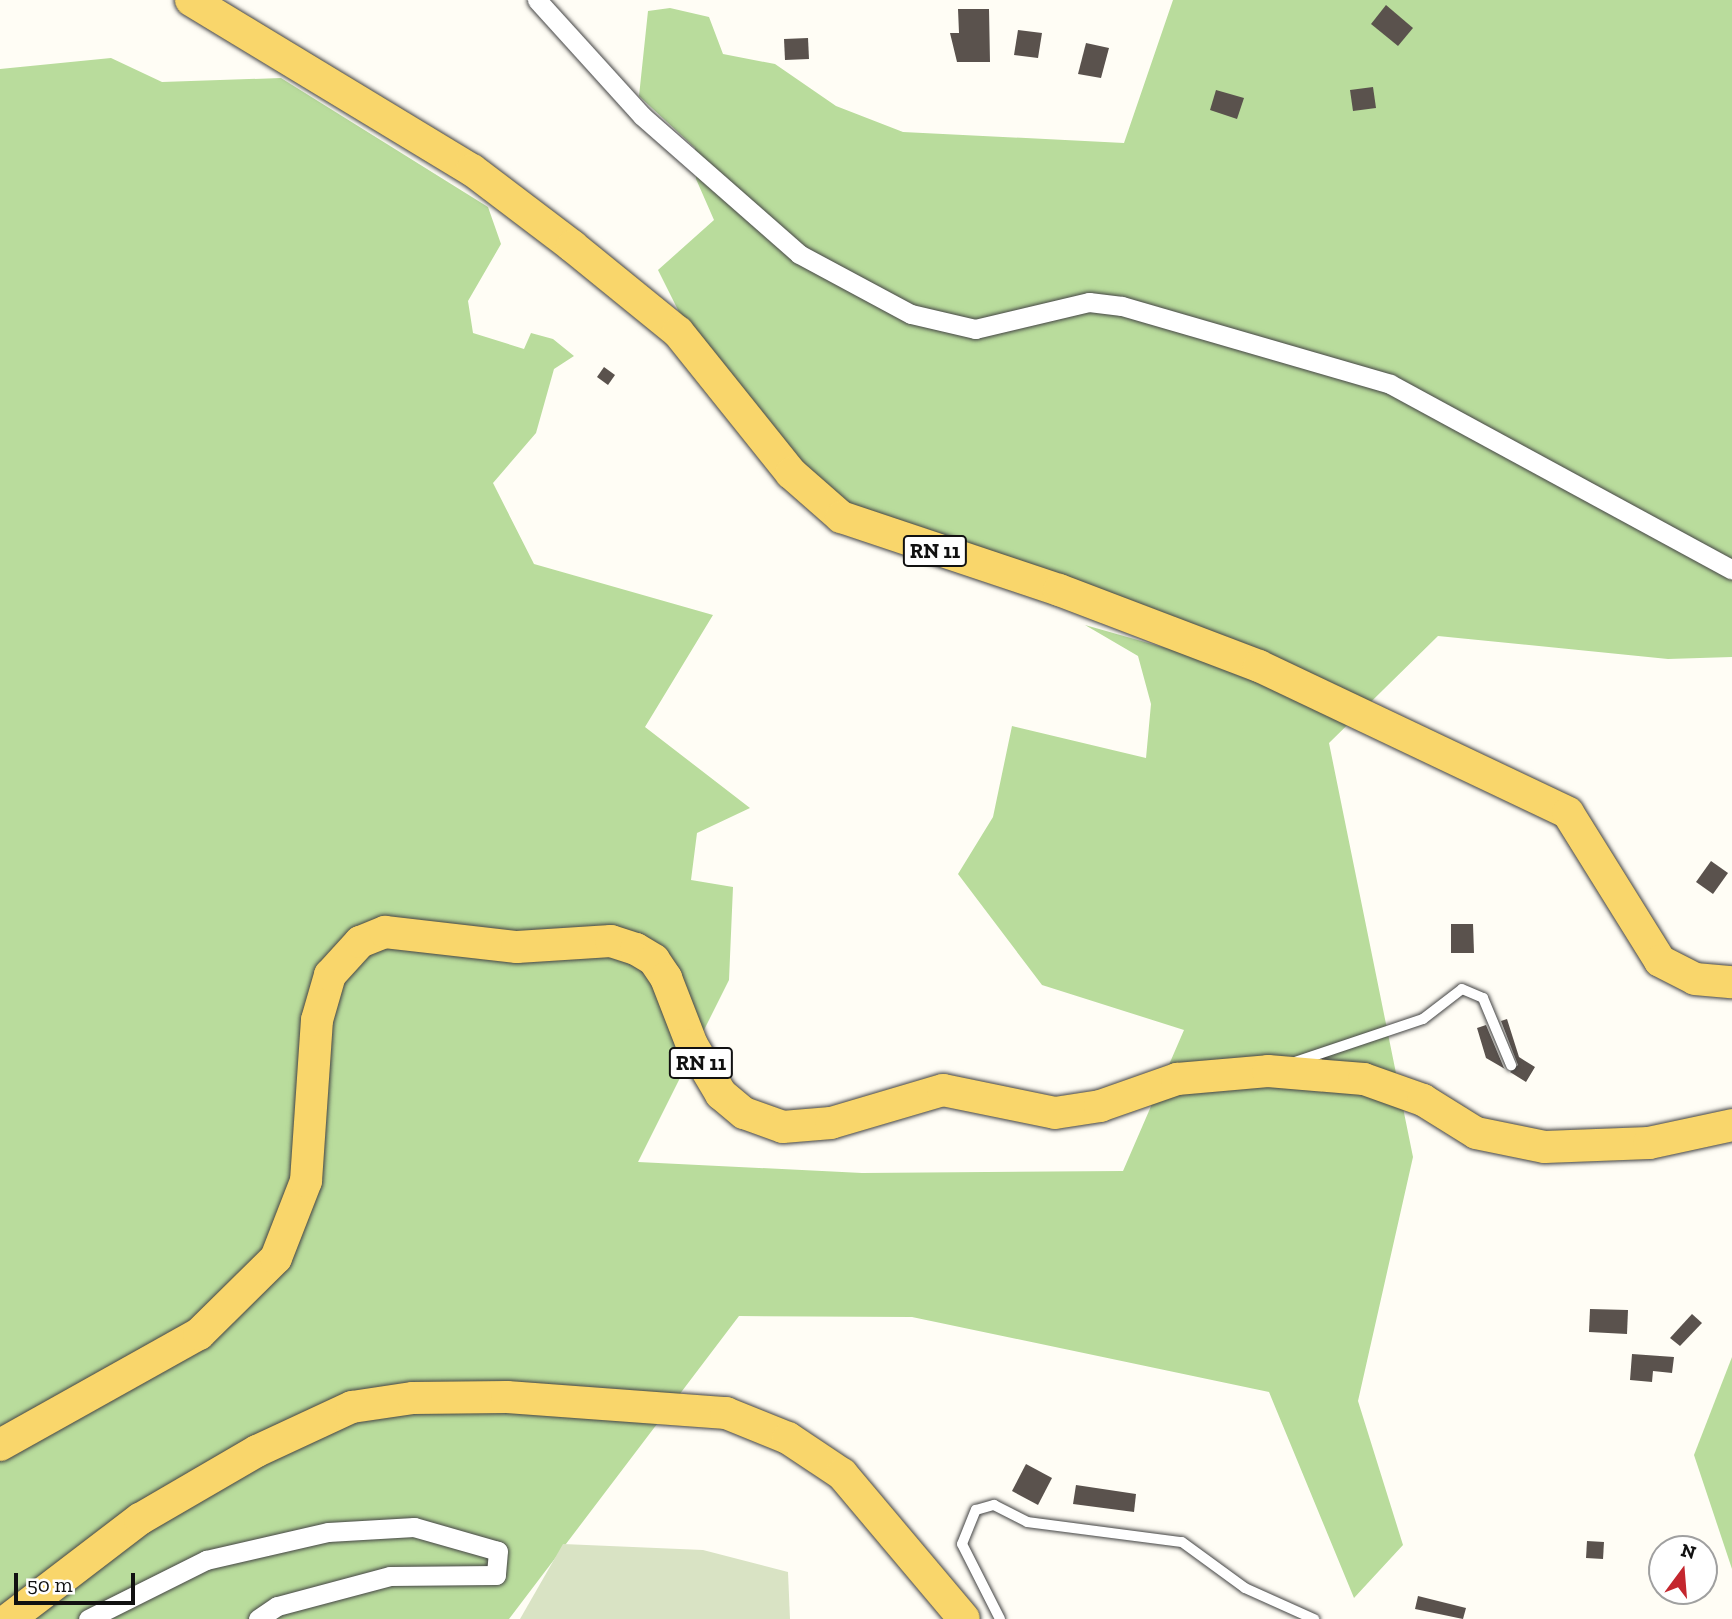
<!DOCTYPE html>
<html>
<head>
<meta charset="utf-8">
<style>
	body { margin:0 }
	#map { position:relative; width:1732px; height:1619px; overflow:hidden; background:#fffdf5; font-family:"Zilla Slab",serif }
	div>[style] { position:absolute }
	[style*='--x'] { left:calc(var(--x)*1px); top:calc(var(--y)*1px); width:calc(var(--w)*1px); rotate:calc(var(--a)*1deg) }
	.forest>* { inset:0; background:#b9dc9c }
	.cemetery>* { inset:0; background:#d9e3c4 }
	.building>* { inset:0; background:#5a524d }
	.roads { filter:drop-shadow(0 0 2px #444) drop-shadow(0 0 2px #444) }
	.lane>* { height:10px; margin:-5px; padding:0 5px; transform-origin:5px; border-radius:5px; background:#fff }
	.street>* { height:19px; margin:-9.5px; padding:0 9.5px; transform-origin:9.5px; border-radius:9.5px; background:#fff }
	.primary>* { height:32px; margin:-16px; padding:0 16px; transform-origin:16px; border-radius:16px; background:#f9d66b }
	span { translate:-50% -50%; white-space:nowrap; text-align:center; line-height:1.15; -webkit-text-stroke:7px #fff; paint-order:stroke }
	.shield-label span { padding:2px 5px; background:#fff; border:2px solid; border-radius:5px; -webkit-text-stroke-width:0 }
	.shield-label { font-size:21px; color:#111; font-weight:700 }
	.north { position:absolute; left:1648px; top:1535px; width:70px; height:70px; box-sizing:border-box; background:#fff; border:2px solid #a0a0a0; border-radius:50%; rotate:16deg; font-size:19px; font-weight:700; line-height:28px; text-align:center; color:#111 }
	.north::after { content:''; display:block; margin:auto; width:24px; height:32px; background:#c4262e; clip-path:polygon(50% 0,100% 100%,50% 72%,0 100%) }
	.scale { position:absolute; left:14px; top:1573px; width:121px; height:32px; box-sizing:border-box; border:4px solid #111; border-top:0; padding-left:9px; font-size:21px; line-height:24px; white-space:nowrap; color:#111; -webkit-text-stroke:5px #fff; paint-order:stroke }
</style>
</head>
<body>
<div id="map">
	<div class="forest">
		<i style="clip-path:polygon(1173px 0,1732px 0,1732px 657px,1668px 659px,1438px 636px,1329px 743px,1413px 1157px,1358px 1401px,1403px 1545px,1354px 1598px,1269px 1392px,912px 1317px,739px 1316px,509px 1619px,0 1619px,0 69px,111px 58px,162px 82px,281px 78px,488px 207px,501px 244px,468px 301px,473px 333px,524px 349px,531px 333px,553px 339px,574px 356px,554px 369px,536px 433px,493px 483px,534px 564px,713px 615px,645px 727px,750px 808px,697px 833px,691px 880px,733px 887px,729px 980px,638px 1162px,862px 1173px,1123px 1171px,1184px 1030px,1042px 985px,958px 874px,993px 817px,1012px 726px,1146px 758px,1151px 704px,1138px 656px,1085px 625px,1166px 648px,1187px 627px,839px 501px,785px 449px,678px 310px,658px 270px,714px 220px,696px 179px,695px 148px,639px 96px,648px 11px,670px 8px,709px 17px,723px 54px,775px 64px,836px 106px,903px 132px,1124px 143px)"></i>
		<i style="clip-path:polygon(1732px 1357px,1732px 1569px,1694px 1455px)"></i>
	</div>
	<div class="cemetery">
		<i style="clip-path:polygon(563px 1544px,703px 1550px,788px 1572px,790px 1619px,520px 1619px)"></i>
	</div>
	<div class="building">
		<i style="clip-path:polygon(1386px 5px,1413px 28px,1398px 46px,1371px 24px)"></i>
		<i style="clip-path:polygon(958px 9px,989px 9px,990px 62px,957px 62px,950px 33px,959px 33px)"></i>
		<i style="clip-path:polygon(1018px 30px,1042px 33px,1038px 58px,1014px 55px)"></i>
		<i style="clip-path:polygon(808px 38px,809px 59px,785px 60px,784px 39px)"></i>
		<i style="clip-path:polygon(1086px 43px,1109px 48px,1101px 78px,1078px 74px)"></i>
		<i style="clip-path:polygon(1373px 87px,1376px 108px,1353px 111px,1350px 90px)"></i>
		<i style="clip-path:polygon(1216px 90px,1244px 98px,1237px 119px,1210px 110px)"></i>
		<i style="clip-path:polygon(604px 367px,615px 375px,608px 385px,597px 377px)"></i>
		<i style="clip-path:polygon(1711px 861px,1728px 873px,1713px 894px,1696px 882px)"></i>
		<i style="clip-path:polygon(1451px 924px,1473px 924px,1474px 953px,1451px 953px)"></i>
		<i style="clip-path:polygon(1507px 1019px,1519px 1057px,1535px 1067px,1526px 1082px,1510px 1072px,1518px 1065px,1501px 1021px)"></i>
		<i style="clip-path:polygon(1486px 1025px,1504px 1068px,1505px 1069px,1486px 1058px,1477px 1028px)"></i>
		<i style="clip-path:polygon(1590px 1309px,1628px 1310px,1627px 1334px,1589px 1332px)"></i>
		<i style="clip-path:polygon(1692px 1314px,1702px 1323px,1680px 1346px,1670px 1338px)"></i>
		<i style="clip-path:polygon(1632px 1354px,1674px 1357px,1672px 1373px,1653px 1371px,1652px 1382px,1630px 1380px)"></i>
		<i style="clip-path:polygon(1026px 1464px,1052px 1478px,1038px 1505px,1012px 1491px)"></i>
		<i style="clip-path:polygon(1076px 1485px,1136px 1494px,1134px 1512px,1073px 1504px)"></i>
		<i style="clip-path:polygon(1587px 1541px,1604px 1542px,1603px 1559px,1586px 1558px)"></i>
		<i style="clip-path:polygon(1418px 1596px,1466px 1608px,1463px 1619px,1415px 1609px)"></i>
	</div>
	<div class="roads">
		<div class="lane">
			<i style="--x:1295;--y:1062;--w:135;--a:-18.6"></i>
			<i style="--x:1423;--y:1019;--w:49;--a:-37.6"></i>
			<i style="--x:1462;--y:989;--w:23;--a:23"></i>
			<i style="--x:1483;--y:998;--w:73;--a:67.3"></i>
			<i style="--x:1000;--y:1619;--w:84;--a:-116.9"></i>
			<i style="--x:962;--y:1544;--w:37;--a:-68"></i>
			<i style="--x:976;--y:1510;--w:19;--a:-16"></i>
			<i style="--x:994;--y:1505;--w:37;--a:27"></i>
			<i style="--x:1027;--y:1522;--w:156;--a:7.4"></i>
			<i style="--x:1182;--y:1542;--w:78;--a:36.1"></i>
			<i style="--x:1245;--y:1588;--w:76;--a:24.2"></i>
		</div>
		<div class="street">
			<i style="--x:537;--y:0;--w:156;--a:47.8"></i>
			<i style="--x:642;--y:116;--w:209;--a:41.3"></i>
			<i style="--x:799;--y:254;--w:127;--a:28.2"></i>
			<i style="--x:911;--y:314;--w:66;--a:13.2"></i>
			<i style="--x:975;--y:329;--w:117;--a:-13.3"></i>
			<i style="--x:1089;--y:302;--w:33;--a:7"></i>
			<i style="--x:1122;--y:306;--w:279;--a:16.2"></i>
			<i style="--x:1390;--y:384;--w:389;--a:28.5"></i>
			<i style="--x:88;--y:1619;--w:132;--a:-26.6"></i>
			<i style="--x:206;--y:1560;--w:125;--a:-12.9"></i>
			<i style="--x:328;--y:1532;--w:86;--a:-3.3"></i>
			<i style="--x:414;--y:1527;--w:87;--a:15.9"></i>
			<i style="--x:498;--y:1551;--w:24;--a:95"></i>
			<i style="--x:496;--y:1575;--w:106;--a:179.5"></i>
			<i style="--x:390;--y:1576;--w:117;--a:165.1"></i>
			<i style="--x:277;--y:1606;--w:23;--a:146"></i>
		</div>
		<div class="primary">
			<i style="--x:191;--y:0;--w:328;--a:31.2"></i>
			<i style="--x:472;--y:170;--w:126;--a:37.2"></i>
			<i style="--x:572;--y:246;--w:136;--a:39.1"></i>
			<i style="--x:678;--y:332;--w:181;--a:51.3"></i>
			<i style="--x:791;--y:473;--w:67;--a:41.3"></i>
			<i style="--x:841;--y:517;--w:230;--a:18.5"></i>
			<i style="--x:1059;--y:590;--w:214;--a:20.8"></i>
			<i style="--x:1259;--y:666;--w:342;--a:25.4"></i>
			<i style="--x:1568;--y:813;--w:174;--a:58.1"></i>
			<i style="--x:1660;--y:961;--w:39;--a:27"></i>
			<i style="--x:1695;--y:979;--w:37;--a:5"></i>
			<i style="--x:0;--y:1445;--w:228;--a:-29.2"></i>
			<i style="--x:199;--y:1334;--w:108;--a:-44.6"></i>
			<i style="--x:276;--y:1258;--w:83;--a:-68.7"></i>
			<i style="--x:306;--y:1181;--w:161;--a:-86.1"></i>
			<i style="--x:317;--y:1020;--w:47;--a:-73.9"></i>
			<i style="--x:330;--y:975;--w:45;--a:-47.7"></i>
			<i style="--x:360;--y:942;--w:27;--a:-22"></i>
			<i style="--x:385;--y:932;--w:133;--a:6.5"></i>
			<i style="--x:517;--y:947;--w:94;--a:-3.7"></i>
			<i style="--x:611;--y:941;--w:26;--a:18"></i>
			<i style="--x:636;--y:949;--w:21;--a:31"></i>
			<i style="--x:654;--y:960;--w:22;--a:56"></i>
			<i style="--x:666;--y:978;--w:72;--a:68.8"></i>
			<i style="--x:692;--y:1045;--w:57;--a:59.4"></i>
			<i style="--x:721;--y:1094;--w:30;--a:40"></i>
			<i style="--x:744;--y:1113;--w:41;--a:19.7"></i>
			<i style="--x:783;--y:1127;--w:48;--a:-4.8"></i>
			<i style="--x:831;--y:1123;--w:117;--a:-16.4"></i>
			<i style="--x:943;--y:1090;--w:114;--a:11.6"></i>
			<i style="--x:1055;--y:1113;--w:46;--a:-8.8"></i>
			<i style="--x:1100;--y:1106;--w:82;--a:-19.3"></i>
			<i style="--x:1177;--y:1079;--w:91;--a:-5"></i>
			<i style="--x:1268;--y:1071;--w:96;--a:4.8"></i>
			<i style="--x:1364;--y:1079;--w:63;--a:19.6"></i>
			<i style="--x:1423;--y:1100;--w:62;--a:31.9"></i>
			<i style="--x:1476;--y:1133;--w:70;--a:11.5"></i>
			<i style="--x:1545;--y:1147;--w:104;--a:-2.2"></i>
			<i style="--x:1649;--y:1143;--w:85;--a:-12.2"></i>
			<i style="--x:9;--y:1619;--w:165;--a:-37.4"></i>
			<i style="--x:140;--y:1519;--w:135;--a:-30.2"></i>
			<i style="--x:257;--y:1451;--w:105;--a:-24.9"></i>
			<i style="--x:352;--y:1407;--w:62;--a:-8.4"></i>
			<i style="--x:413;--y:1398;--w:94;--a:-0.6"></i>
			<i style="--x:507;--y:1397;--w:220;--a:4.2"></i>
			<i style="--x:726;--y:1413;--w:67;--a:22"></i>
			<i style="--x:788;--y:1438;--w:65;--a:33.7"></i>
			<i style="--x:842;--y:1474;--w:189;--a:49.9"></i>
		</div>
	</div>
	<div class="shield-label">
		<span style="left:935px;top:551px">RN 11</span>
		<span style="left:701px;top:1063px">RN 11</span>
	</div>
	<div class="north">N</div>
	<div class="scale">50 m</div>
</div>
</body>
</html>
